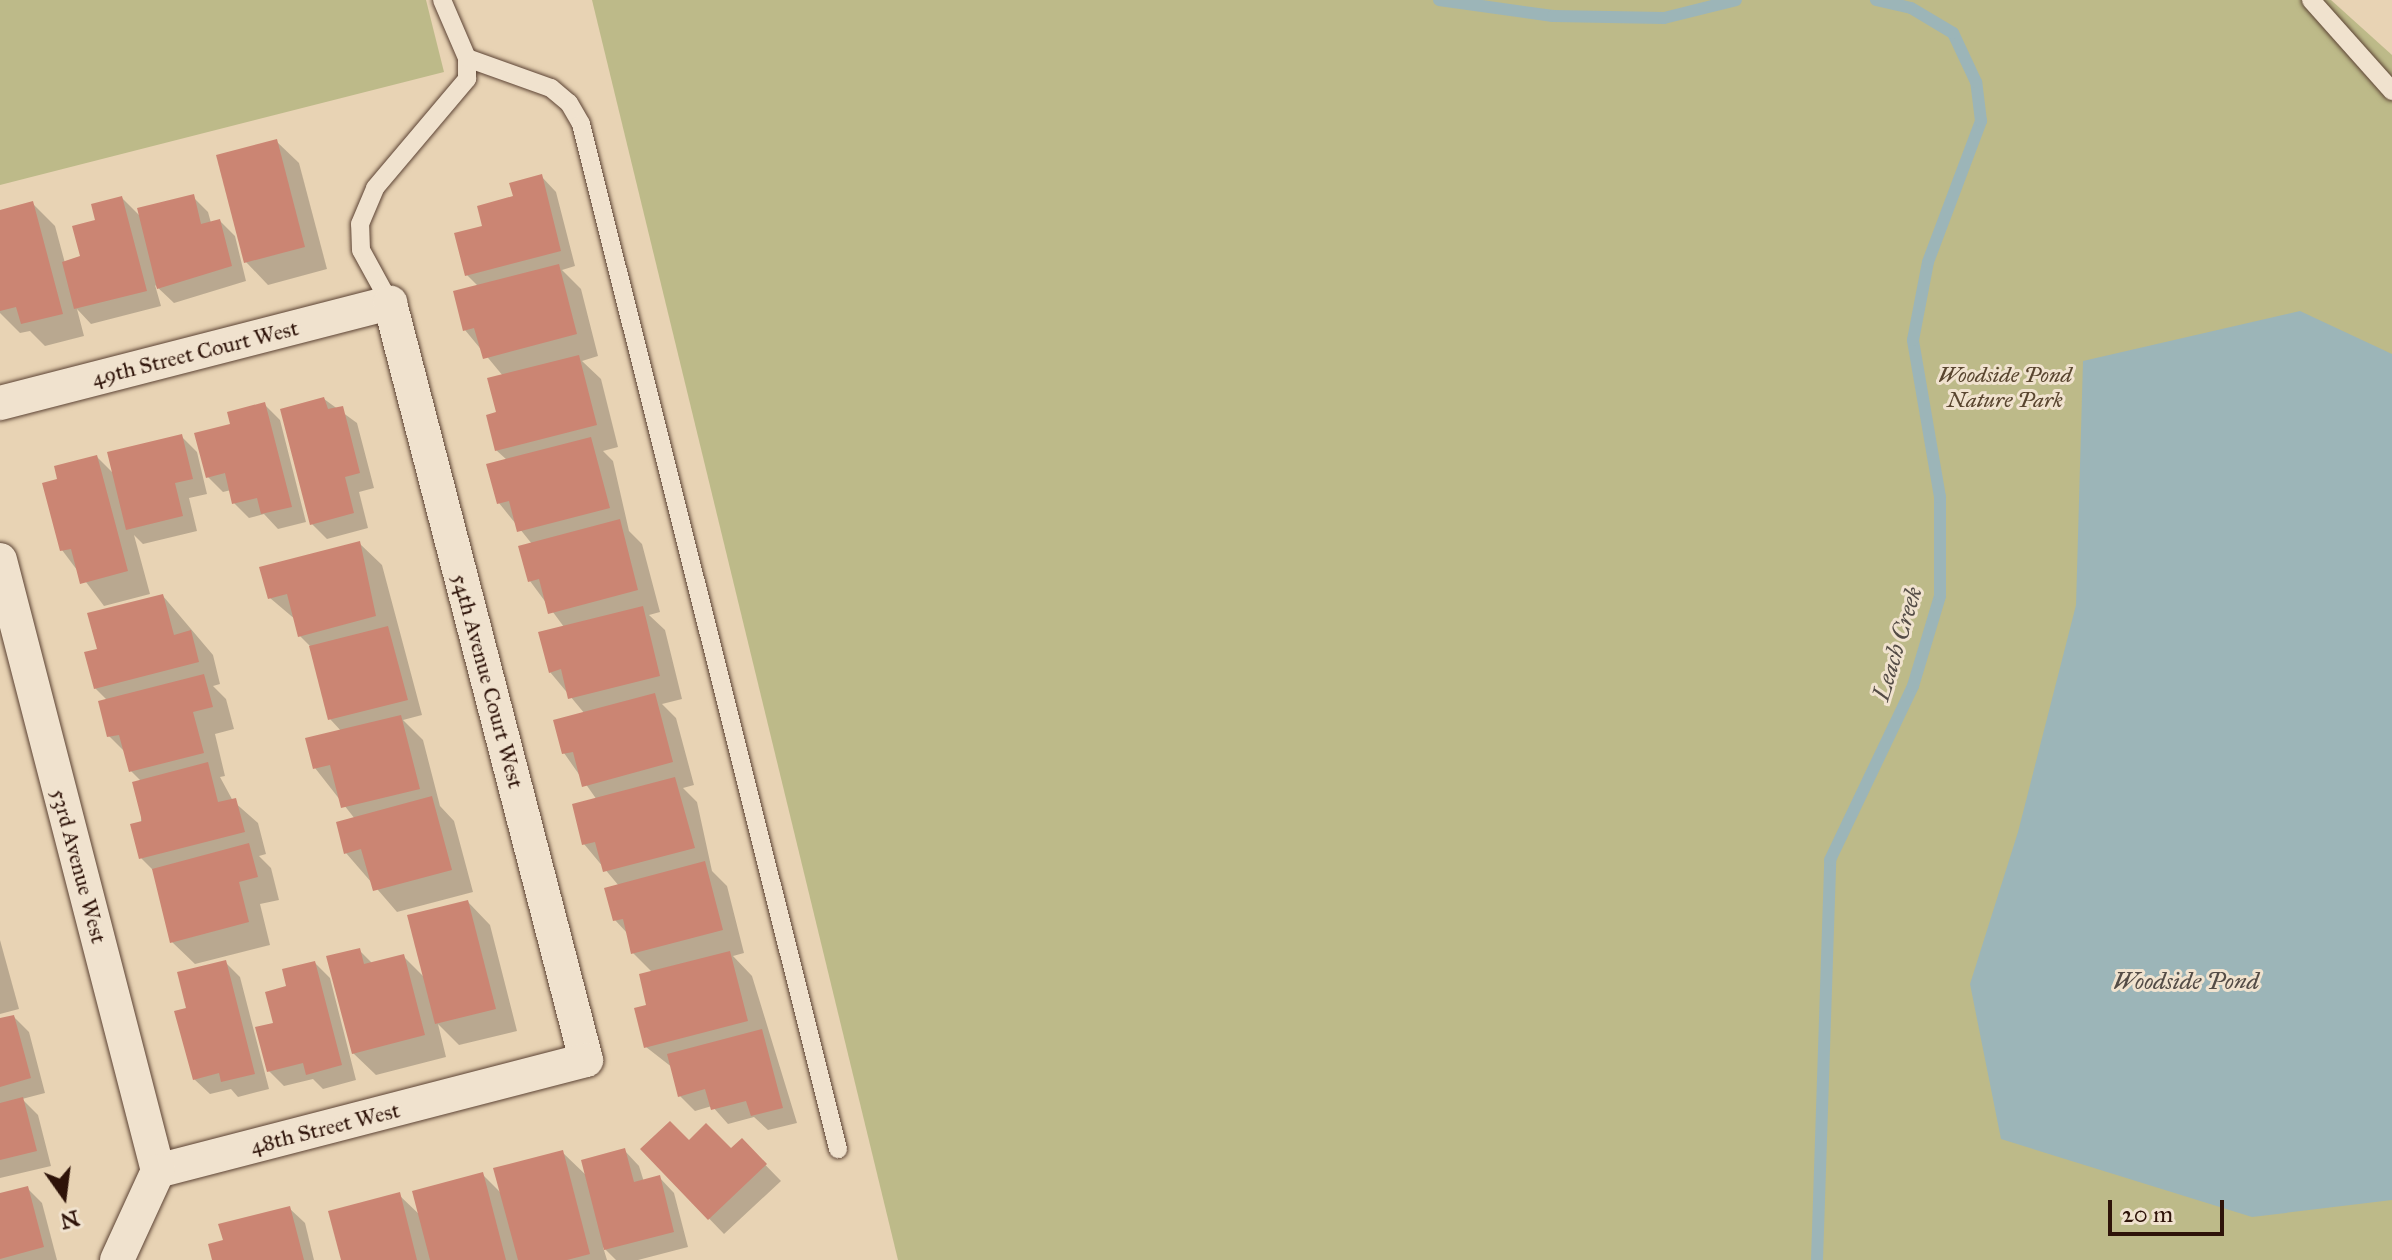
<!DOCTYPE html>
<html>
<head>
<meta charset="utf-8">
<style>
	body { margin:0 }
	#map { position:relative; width:2392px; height:1260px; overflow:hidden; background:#e8d3b4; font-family:"IM FELL Great Primer",serif }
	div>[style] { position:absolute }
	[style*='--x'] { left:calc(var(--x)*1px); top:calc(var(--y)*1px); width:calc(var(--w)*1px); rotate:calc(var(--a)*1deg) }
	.green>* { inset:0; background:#bdba89 }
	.water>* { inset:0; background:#9cb5b8 }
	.shadow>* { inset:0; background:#0003 }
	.stream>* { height:12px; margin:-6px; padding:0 6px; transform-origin:6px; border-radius:6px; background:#9cb5b8 }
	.building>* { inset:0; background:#cb8573 }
	.roads { filter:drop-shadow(0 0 2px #5c4334) drop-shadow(0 0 2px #5c4334) }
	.lane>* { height:18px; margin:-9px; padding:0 9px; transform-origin:9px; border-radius:9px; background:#f0e2ce }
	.street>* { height:34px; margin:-17px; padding:0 17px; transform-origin:17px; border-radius:17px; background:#f0e2ce }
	span { translate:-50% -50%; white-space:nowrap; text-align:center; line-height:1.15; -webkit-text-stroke:6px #f0e2ce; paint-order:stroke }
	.street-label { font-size:22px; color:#2e1309 }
	.park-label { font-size:22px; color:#59452f; font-style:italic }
	.water-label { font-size:24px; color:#544c46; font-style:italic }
	.north { position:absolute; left:24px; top:1156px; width:80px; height:80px; -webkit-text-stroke:6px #f0e2ce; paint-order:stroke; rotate:166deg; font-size:22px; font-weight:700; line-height:32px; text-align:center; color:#2e1309 }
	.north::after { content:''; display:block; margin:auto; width:28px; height:36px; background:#2e1309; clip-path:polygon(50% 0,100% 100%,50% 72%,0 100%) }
	.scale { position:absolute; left:2108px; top:1200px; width:116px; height:36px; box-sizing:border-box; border:4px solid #2e1309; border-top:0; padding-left:10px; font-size:24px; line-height:28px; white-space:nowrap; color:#2e1309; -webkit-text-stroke:6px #f0e2ce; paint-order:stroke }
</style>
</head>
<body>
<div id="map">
	<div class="green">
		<i style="clip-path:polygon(0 0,426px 0,444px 72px,0 185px)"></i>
		<i style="clip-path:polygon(592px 0,2331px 0,2392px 55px,2392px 1260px,898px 1260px)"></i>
	</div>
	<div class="water">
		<i style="clip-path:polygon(2300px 311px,2392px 354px,2392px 1200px,2252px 1217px,2001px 1139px,1970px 984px,2018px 832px,2076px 605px,2083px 361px)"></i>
	</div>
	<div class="shadow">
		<i style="clip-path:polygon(276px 141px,299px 163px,327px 269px,268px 285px,246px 262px)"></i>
		<i style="clip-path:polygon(541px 176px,556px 192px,575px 266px,562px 270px,581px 289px,598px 356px,582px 361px,601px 379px,618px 447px,603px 451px,613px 461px,629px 531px,642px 544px,660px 612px,649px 615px,665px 630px,682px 699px,662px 704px,676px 718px,694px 785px,683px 788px,697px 802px,712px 871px,727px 886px,744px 953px,733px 956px,752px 976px,797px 1123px,768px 1130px,754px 1117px,728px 1124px,712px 1106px,695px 1111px,680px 1096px,673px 1068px,646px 1047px,653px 973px,633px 953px,628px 934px,615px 920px,619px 886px,584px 844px,597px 800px,564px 753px,585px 714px,550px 672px,564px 627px,530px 581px,532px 544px,499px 503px,507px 460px,496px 450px,503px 376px,465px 330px,478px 286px,467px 275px,485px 228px)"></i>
		<i style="clip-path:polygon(193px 197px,208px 212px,211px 223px,220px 221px,235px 236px,246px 281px,174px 303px,155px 285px,161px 306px,91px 324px,77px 309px,84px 336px,45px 346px,30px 331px,20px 333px,0 313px,0 212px,33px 204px,55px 226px,65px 263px,82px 258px,97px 222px,122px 198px,142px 218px)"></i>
		<i style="clip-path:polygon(324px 399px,357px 423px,374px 488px,359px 492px,368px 528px,327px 539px,312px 524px)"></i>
		<i style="clip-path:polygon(265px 405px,280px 420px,306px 522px,278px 529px,264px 514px,249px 518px,234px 503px,231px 490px,223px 492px,208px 477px,232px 425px)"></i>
		<i style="clip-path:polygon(182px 437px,197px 452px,207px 494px,189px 498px,197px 531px,143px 544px,134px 535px,150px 594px,104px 606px,62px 550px,60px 480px,97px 457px,115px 475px)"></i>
		<i style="clip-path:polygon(359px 543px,382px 565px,422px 715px,403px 720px,423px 740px,440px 806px,454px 821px,473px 892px,397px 912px,346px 853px,355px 819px,315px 768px,342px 732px,330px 719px,312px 648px,300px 636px,296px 620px,270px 598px)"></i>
		<i style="clip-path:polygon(163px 596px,213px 655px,220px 684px,213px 686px,226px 699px,234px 729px,215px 734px,225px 776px,220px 777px,233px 801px,258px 823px,266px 854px,259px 856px,271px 868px,279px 900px,260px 904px,270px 945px,195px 964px,172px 942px,154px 871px,141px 858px,141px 781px,131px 771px,126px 753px,109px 736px,108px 701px,95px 688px,99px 651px)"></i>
		<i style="clip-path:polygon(468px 902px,490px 925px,517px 1031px,459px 1045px,438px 1024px,446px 1057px,376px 1075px,353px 1053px,359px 950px,373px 964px,403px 956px,425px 978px)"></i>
		<i style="clip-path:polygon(0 940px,19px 1009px,0 1014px)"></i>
		<i style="clip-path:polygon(225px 962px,240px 977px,269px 1089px,238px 1097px,231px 1089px,210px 1094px,194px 1079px,189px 1009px)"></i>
		<i style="clip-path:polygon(315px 963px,330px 978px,356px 1080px,323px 1089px,313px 1079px,284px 1086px,269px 1071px,289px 988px)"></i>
		<i style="clip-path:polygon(14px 1017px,29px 1032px,45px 1093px,22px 1099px,38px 1115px,51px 1166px,0 1178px,0 1020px)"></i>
		<i style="clip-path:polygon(742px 1141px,781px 1181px,724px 1234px,642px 1149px,689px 1143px,731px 1151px)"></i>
		<i style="clip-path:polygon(624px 1150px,639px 1166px,644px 1182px,659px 1177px,674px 1193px,688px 1247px,638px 1260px,616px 1260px,603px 1247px,607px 1260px,343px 1260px,399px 1195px,421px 1216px,483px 1175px,502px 1194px,562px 1152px,588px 1177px)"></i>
		<i style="clip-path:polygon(27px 1188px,42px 1203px,57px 1260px,0 1260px,0 1195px)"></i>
		<i style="clip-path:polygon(289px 1208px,305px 1223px,314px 1260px,214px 1260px,225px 1241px)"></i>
	</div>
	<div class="stream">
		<i style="--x:1439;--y:0;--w:115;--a:8"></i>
		<i style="--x:1553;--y:16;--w:111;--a:1"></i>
		<i style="--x:1664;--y:18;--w:74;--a:-14"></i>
		<i style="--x:1817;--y:1260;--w:400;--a:-88.1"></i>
		<i style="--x:1830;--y:860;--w:193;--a:-64.5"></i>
		<i style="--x:1913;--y:686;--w:94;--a:-73.3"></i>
		<i style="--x:1940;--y:596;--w:99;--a:-90"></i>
		<i style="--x:1940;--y:497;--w:159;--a:-99.8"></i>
		<i style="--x:1913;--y:340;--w:79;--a:-79.1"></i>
		<i style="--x:1928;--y:262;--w:151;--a:-69.4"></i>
		<i style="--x:1981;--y:121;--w:39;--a:-97"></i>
		<i style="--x:1976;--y:82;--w:54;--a:-115.1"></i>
		<i style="--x:1953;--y:33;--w:49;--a:-149.2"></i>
		<i style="--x:1911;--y:8;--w:36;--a:-167"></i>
	</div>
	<div class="building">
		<i style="clip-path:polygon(277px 139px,305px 247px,244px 263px,216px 155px)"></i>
		<i style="clip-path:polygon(542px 174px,561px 251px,465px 276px,454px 233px,482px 226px,477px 206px,513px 196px,509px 183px)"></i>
		<i style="clip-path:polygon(194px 194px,201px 224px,220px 219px,232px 266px,157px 289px,137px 208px)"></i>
		<i style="clip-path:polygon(122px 196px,147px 291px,74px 309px,62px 262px,80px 256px,72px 226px,95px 220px,91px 204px)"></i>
		<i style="clip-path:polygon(33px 201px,63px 314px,21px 324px,16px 307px,0 311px,0 210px)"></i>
		<i style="clip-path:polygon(559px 264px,577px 334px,483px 359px,474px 328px,463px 331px,453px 291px)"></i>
		<i style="clip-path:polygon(579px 355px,597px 425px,495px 451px,486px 415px,496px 412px,487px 378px)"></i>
		<i style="clip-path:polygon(324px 397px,328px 409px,343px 406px,360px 473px,345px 477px,354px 513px,310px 525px,280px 409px)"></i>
		<i style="clip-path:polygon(265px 402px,292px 507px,261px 514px,257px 498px,232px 504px,225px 473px,206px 478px,194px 433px,230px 424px,227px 412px)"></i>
		<i style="clip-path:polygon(182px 434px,193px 479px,175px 483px,183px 516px,126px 530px,107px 452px)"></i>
		<i style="clip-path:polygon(591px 437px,610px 508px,517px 532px,509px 501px,497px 504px,486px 464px)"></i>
		<i style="clip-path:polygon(97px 455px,128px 571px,80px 584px,71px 549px,60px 551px,42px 483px,57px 479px,54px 466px)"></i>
		<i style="clip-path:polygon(620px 519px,638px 590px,548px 614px,539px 579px,528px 582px,518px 546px)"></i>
		<i style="clip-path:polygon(360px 541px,376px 616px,298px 637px,287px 594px,268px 599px,259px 567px)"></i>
		<i style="clip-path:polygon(163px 594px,174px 635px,191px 630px,199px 662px,94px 689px,84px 652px,97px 649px,87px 613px)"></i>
		<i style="clip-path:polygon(643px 606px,660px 676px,568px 699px,561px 669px,549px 673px,538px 632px)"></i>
		<i style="clip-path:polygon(388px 626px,408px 700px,328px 720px,309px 646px)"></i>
		<i style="clip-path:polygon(204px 674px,213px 707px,193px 712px,204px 753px,129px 772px,119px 735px,107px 737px,98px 701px)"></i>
		<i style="clip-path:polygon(655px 693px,673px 762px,582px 787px,573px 752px,562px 754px,553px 720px)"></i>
		<i style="clip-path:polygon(401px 715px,420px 789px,341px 808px,330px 765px,313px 769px,305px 738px)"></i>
		<i style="clip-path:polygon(208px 762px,218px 802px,236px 798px,245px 832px,139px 859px,130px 824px,142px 821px,132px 782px)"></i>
		<i style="clip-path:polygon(675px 777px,695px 848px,603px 872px,595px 842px,582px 845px,572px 804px)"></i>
		<i style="clip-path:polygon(432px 796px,452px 870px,373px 891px,361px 849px,344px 854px,336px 822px)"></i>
		<i style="clip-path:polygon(249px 843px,258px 877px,239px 882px,249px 922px,170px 943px,152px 869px)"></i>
		<i style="clip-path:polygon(705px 861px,723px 930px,631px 954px,623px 919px,613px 921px,604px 888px)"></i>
		<i style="clip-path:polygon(468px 900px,496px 1009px,435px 1024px,407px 915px)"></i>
		<i style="clip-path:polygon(360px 948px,364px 964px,404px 954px,425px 1035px,352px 1054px,326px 956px)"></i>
		<i style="clip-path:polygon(730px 951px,748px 1021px,644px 1048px,634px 1008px,646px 1005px,639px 974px)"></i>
		<i style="clip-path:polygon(226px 960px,255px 1074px,221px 1082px,219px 1073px,193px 1080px,174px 1011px,186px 1008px,177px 972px)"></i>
		<i style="clip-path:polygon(315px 961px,342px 1065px,306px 1075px,303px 1063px,267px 1072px,255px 1027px,273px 1023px,265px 992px,286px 986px,282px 969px)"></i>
		<i style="clip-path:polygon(14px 1015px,31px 1078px,0 1087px,0 1018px)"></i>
		<i style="clip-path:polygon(762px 1029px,783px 1108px,751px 1116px,746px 1101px,711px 1110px,705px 1089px,678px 1097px,667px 1054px)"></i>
		<i style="clip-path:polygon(23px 1097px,37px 1151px,0 1160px,0 1103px)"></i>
		<i style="clip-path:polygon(670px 1121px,689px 1140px,706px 1123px,731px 1148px,742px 1138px,767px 1164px,708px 1220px,640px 1149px)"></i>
		<i style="clip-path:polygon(625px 1148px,634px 1182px,660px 1175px,674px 1232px,604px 1250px,581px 1160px)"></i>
		<i style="clip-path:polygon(563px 1150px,590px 1254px,567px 1260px,518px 1260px,493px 1168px)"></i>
		<i style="clip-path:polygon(483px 1172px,506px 1260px,430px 1260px,412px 1191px)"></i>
		<i style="clip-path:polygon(28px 1186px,44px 1247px,0 1259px,0 1193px)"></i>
		<i style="clip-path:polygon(400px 1192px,417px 1260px,341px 1260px,328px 1211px)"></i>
		<i style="clip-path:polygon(290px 1206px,304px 1260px,212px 1260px,208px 1244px,223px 1240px,218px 1224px)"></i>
	</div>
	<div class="roads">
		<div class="lane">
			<i style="--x:2311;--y:0;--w:122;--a:48.3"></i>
			<i style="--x:467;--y:58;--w:89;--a:19.7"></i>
			<i style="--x:551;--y:88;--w:23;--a:40"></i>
			<i style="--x:569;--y:103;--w:24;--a:60"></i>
			<i style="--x:581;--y:124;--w:1057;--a:75.92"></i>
			<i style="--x:390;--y:303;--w:60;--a:-118.7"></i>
			<i style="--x:361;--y:250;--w:26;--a:-92"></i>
			<i style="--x:360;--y:224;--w:39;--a:-67"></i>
			<i style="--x:375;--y:188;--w:143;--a:-49.8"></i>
			<i style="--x:467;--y:79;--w:21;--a:-90"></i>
			<i style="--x:467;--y:58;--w:63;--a:-113.3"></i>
		</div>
		<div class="street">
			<i style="--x:0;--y:403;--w:403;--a:-14.4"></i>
			<i style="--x:390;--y:303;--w:782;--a:75.48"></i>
			<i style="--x:586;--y:1060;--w:442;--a:165.5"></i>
			<i style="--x:0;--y:560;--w:631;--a:75.5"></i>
			<i style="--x:117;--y:1260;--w:98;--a:-65.3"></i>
		</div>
	</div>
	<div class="street-label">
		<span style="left:195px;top:353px;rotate:-14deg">49th Street Court West</span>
		<span style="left:488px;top:681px;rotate:75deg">54th Avenue Court West</span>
		<span style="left:79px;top:866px;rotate:75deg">53rd Avenue West</span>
		<span style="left:325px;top:1128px;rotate:-14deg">48th Street West</span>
	</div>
	<div class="park-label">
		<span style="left:2005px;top:387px">Woodside Pond<br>Nature Park</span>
	</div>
	<div class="water-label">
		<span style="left:1898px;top:644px;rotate:-73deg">Leach Creek</span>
		<span style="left:2186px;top:982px">Woodside Pond</span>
	</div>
	<div class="north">N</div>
	<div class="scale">20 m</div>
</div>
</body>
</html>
